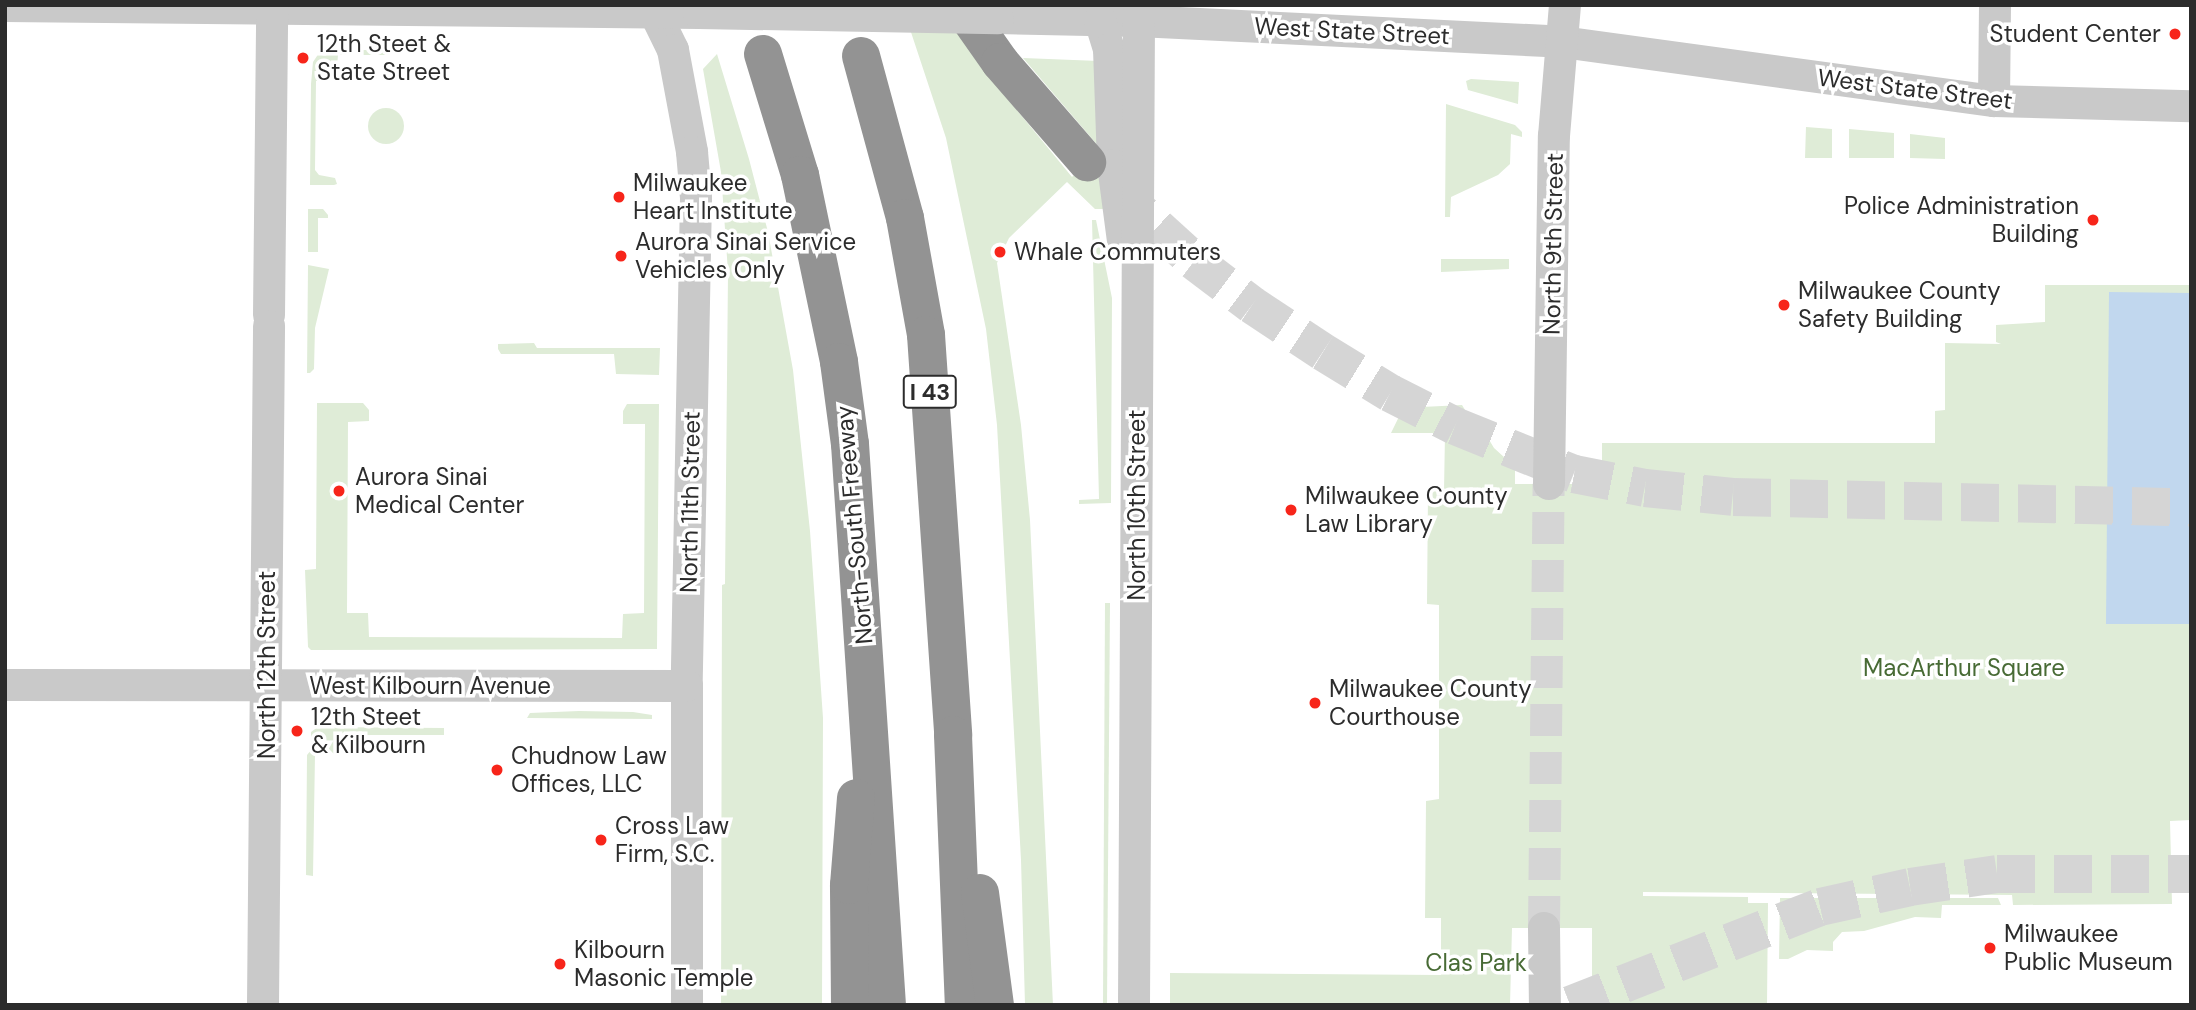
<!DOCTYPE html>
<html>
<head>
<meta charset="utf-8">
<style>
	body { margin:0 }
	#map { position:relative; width:2196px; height:1010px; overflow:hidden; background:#fff; font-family:"DM Sans",sans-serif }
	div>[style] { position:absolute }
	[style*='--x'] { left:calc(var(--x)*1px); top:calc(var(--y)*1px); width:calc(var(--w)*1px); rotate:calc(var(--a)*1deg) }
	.green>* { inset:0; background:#dfecd7 }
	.round { border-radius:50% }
	.water>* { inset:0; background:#c1d7ee }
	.minor-tunnel>* { height:32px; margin-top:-16px; transform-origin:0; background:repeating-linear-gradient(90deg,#d5d5d5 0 32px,transparent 0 48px) }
	.highway-tunnel>* { height:38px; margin-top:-19px; transform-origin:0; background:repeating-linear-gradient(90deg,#d5d5d5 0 38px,transparent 0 57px) }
	.minor>* { height:32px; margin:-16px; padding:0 16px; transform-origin:16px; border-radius:16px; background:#c9c9c9 }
	.highway>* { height:38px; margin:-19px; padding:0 19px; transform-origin:19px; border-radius:19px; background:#939393 }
	.minor-bridge>* { height:32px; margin:-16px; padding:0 16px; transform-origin:16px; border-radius:16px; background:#c9c9c9 }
	.dots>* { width:19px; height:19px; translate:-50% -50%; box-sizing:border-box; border:4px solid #fff; border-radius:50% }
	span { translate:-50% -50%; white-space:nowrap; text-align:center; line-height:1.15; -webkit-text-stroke:7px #fff; paint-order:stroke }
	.shield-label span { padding:2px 5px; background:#fff; border:2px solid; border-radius:5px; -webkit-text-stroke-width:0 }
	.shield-label { font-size:23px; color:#2c2c2c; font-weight:700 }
	.street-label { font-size:24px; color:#2c2c2c }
	.poi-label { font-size:24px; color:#2c2c2c }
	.right { translate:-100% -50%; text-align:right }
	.left { translate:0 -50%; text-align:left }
	.park-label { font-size:24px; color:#486b35 }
	.frame { position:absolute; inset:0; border:7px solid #2c2c2c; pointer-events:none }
</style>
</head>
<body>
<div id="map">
	<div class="green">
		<i style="clip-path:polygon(902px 5px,941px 5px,992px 80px,1072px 177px,1100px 148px,1023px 58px,1099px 61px,1104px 209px,1095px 209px,1067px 182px,1009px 238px,997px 263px,1021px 425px,1030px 520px,1053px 1005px,1025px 1005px,1021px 860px,997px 425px,986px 329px,946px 138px)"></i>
		<i style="clip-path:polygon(321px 50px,391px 50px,391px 55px,338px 55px,336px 79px,316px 81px,315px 170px,319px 175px,335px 178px,337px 184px,334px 185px,310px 185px,311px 84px,313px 62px)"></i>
		<i style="clip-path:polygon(717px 54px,749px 159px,768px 232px,793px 370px,810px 531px,823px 718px,822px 1005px,721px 1005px,722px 585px,725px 584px,728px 272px,721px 172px,703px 69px)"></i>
		<i style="clip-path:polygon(1471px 79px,1519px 82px,1518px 104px,1468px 90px,1466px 81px)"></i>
		<i style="clip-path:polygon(1446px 104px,1515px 125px,1522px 132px,1522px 137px,1511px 134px,1510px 164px,1498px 175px,1451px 197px,1450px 217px,1445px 217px)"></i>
		<i class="round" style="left:368px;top:108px;width:36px;height:36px"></i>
		<i style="clip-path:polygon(1806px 127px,1832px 129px,1832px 158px,1805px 158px)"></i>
		<i style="clip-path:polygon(1849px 129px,1894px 133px,1894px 158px,1849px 158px)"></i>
		<i style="clip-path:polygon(1910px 134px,1945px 138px,1945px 159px,1910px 158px)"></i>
		<i style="clip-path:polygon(308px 209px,323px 209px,328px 215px,328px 218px,318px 218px,318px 252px,308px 252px)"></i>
		<i style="clip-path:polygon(1092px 220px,1096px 220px,1112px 298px,1111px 503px,1079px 504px,1079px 500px,1099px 499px)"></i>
		<i style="clip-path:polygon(1441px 259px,1509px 259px,1509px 269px,1441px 272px)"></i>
		<i style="clip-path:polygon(308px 265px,329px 269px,315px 328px,314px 369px,310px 373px,307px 373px)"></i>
		<i style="clip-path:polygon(2045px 285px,2191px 285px,2191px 820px,2170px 821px,2172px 904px,2013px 905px,2012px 895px,1643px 892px,1643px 896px,1748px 897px,1748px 903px,1768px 903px,1767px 1005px,1592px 1005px,1592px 928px,1512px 928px,1510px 1005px,1170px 1005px,1170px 973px,1441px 975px,1441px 918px,1425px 918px,1426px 801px,1439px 799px,1439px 605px,1427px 604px,1428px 491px,1444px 491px,1445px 433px,1391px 433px,1413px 388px,1422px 390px,1422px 407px,1462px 405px,1478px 431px,1482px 428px,1494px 448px,1515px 467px,1515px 484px,1596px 484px,1596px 471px,1602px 471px,1602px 443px,1935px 443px,1935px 411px,1945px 410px,1945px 343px,2001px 344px,1996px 342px,1996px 325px,2045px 322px)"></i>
		<i style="clip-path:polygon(534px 343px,537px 348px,660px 348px,659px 375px,616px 374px,614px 354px,501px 354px,498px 349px,498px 344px)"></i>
		<i style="clip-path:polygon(317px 403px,363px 403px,369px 410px,369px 421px,348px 422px,347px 613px,368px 613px,369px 637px,622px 638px,623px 614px,644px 613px,645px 424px,623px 424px,623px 411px,627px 404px,659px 404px,657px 649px,311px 650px,308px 647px,305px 570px,316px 569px)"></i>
		<i style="clip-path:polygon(1105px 603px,1110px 603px,1107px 1005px,1103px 1005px)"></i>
		<i style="clip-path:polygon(579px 711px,633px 712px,652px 715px,652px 719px,527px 718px,530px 713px)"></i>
		<i style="clip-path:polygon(318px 727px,444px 728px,444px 735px,336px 735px,336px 754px,315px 755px,313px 876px,306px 875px,307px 755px,311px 750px,311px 732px)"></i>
		<i style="clip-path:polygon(1780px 898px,1998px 898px,2001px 905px,1942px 905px,1941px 918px,1915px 917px,1864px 931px,1842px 932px,1833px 942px,1833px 951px,1807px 950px,1788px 959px,1779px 959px)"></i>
	</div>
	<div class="water">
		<i style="clip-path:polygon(2109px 292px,2191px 293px,2191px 624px,2106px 624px)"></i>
	</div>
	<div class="minor-tunnel">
		<i style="--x:1544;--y:928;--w:444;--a:-89.4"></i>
	</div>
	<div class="highway-tunnel">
		<i style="--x:1115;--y:189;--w:107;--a:42.3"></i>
		<i style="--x:1194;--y:261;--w:73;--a:37.2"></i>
		<i style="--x:1252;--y:305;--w:85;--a:33.5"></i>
		<i style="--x:1323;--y:352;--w:79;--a:31.5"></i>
		<i style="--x:1390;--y:393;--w:73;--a:26.9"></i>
		<i style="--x:1455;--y:426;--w:128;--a:22"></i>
		<i style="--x:1574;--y:474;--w:72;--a:11.2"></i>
		<i style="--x:1645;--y:488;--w:88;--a:5.8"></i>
		<i style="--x:1733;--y:497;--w:458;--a:1.3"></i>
		<i style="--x:1570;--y:1005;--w:269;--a:-21.4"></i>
		<i style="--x:1820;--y:907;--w:92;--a:-12.5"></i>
		<i style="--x:1910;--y:887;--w:88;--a:-8.5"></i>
		<i style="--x:1997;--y:874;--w:194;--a:0"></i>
	</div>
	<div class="minor">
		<i style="--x:651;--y:5;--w:50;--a:63.9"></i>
		<i style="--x:673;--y:50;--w:104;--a:79.4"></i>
		<i style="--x:692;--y:152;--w:46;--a:85"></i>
		<i style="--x:696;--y:198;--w:488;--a:91.1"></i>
		<i style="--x:687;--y:686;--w:319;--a:90"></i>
		<i style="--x:5;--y:6;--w:694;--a:0.58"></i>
		<i style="--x:998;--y:18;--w:140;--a:1.2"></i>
		<i style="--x:1138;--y:21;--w:425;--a:2.8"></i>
		<i style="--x:1562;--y:42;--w:436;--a:7.8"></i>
		<i style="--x:1994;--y:101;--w:197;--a:1.5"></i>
		<i style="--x:1100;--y:20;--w:30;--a:73"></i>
		<i style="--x:1109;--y:49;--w:116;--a:88"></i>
		<i style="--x:1113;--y:165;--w:77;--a:82.5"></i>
		<i style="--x:1994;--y:101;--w:96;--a:-89.4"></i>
		<i style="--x:269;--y:315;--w:310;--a:-89.4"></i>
		<i style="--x:1549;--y:484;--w:348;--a:-89.2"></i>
		<i style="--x:1554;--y:136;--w:131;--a:-85.2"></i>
		<i style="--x:5;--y:685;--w:682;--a:0.08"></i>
		<i style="--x:1544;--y:928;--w:77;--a:89.3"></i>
		<i style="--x:263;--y:1005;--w:679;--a:-89.49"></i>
		<i style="--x:1134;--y:1005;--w:1000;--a:-89.71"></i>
	</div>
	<div class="highway">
		<i style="--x:960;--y:5;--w:70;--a:54.9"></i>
		<i style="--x:1000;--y:62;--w:133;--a:49"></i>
		<i style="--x:763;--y:54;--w:127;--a:73"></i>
		<i style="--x:800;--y:175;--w:191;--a:78.2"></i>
		<i style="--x:839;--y:362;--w:83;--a:82.4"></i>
		<i style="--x:850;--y:444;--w:562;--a:86.23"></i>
		<i style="--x:861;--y:56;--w:168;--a:74.8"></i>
		<i style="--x:905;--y:218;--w:119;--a:79.8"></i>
		<i style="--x:926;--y:335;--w:401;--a:86.1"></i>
		<i style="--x:953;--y:735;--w:270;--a:87.7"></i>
		<i style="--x:980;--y:893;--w:113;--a:82.4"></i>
		<i style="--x:850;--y:1005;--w:120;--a:-90.5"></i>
		<i style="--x:849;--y:885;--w:87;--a:-85.4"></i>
	</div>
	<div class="minor-bridge">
		<i style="--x:699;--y:13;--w:299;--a:1"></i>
	</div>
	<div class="dots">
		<i style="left:2175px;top:34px;background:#f7251a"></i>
		<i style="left:303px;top:58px;background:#f7251a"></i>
		<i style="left:619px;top:197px;background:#f7251a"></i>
		<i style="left:2093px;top:220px;background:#f7251a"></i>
		<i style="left:1000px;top:252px;background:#f7251a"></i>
		<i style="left:621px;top:256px;background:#f7251a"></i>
		<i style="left:1784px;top:305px;background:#f7251a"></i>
		<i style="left:339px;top:491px;background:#f7251a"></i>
		<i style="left:1291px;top:510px;background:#f7251a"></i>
		<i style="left:1315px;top:703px;background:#f7251a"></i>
		<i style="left:297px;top:731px;background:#f7251a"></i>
		<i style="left:497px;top:770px;background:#f7251a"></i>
		<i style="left:601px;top:840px;background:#f7251a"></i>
		<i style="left:1990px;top:948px;background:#f7251a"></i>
		<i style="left:560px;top:964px;background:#f7251a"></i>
	</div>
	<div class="shield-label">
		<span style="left:930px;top:392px">I 43</span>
	</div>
	<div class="street-label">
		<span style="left:1352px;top:31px;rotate:3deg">West State Street</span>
		<span style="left:1915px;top:89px;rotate:7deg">West State Street</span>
		<span style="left:1553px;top:244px;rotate:-89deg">North 9th Street</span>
		<span style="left:690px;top:502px;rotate:-89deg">North 11th Street</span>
		<span style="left:1137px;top:505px;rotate:-90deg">North 10th Street</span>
		<span style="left:854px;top:525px;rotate:-95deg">North-South Freeway</span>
		<span style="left:267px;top:665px;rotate:-90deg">North 12th Street</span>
		<span style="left:430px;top:686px">West Kilbourn Avenue</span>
	</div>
	<div class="poi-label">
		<span class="right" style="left:2161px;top:34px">Student Center</span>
		<span class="left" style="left:317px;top:58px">12th Steet &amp;<br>State Street</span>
		<span class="left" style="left:633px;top:197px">Milwaukee<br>Heart Institute</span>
		<span class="right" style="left:2079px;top:220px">Police Administration<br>Building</span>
		<span class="left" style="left:635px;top:256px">Aurora Sinai Service<br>Vehicles Only</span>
		<span class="left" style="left:1014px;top:252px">Whale Commuters</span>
		<span class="left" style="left:1798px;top:305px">Milwaukee County<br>Safety Building</span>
		<span class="left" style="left:355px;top:491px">Aurora Sinai<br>Medical Center</span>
		<span class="left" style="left:1305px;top:510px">Milwaukee County<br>Law Library</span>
		<span class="left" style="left:1329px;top:703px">Milwaukee County<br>Courthouse</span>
		<span class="left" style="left:311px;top:731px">12th Steet<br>&amp; Kilbourn</span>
		<span class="left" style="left:511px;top:770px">Chudnow Law<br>Offices, LLC</span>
		<span class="left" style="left:615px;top:840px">Cross Law<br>Firm, S.C.</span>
		<span class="left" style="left:2004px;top:948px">Milwaukee<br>Public Museum</span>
		<span class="left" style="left:574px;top:964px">Kilbourn<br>Masonic Temple</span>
	</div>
	<div class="park-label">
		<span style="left:1964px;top:668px">MacArthur Square</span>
		<span style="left:1476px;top:963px">Clas Park</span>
	</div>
	<div class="frame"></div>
</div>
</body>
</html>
